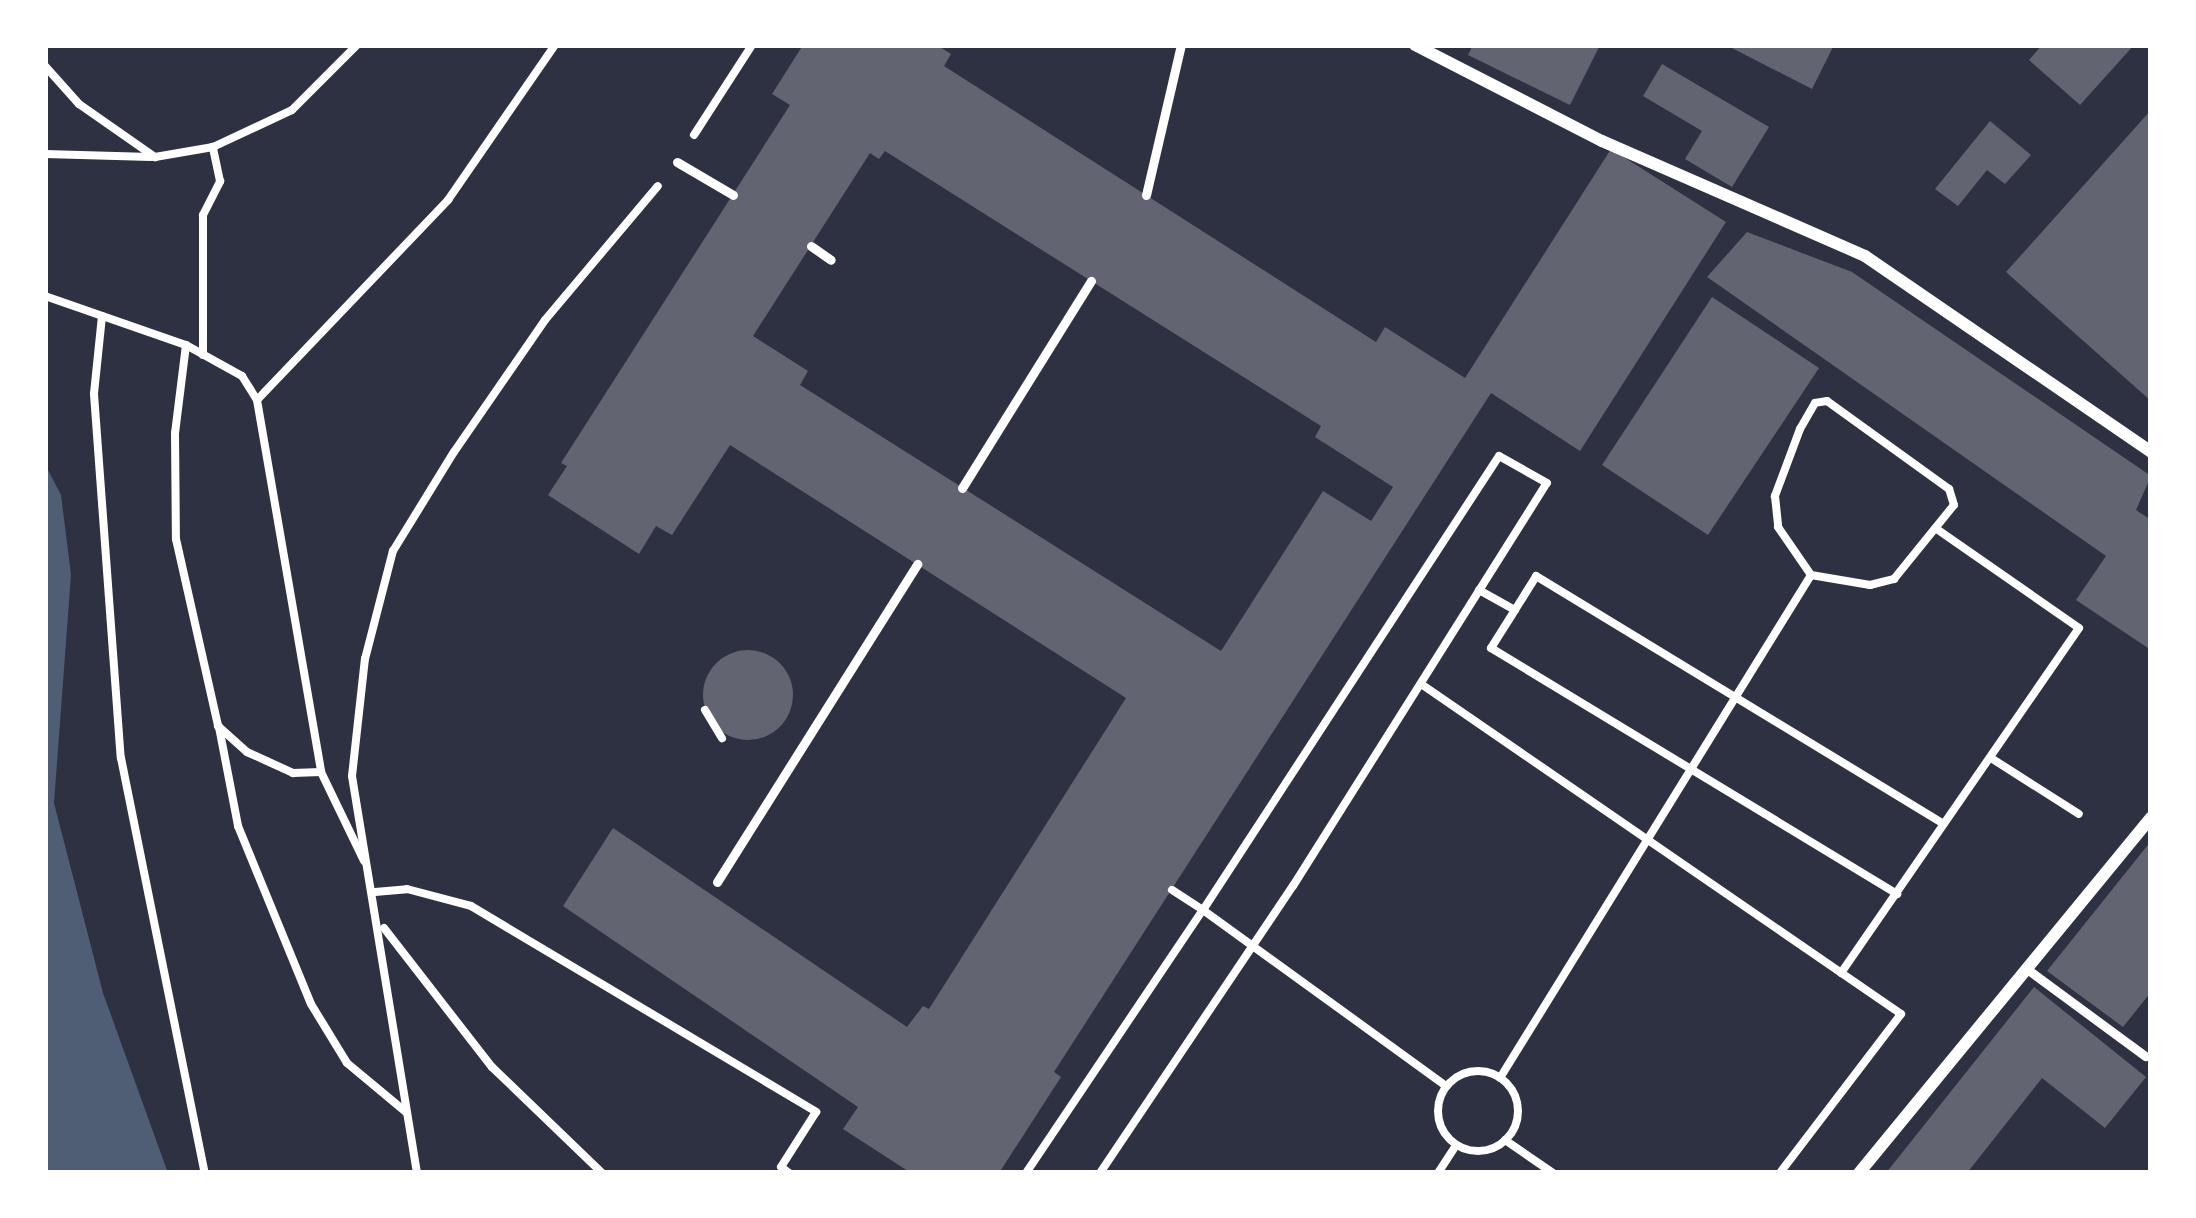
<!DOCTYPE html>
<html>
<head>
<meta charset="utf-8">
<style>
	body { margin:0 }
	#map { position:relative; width:2196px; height:1218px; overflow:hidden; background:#2d3142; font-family:"Nunito Sans",sans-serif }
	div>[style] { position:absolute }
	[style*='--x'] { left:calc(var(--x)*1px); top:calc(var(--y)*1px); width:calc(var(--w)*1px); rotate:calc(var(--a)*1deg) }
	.water>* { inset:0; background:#4f5d75 }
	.building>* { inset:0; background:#626471 }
	.round { border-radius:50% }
	.path>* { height:8px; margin:-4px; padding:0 4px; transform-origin:4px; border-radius:4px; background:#fff }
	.path>.ring { margin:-4px; padding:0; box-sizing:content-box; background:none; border:8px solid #fff; border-radius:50% }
	.service>* { height:9px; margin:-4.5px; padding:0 4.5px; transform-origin:4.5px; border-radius:4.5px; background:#fff }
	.minor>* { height:12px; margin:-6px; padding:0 6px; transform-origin:6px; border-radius:6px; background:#fff }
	span { translate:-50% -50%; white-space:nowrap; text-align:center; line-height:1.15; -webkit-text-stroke:12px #fff; paint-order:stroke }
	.frame { position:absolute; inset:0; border:48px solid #fff; pointer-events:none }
</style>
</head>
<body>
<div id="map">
	<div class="water">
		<i style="clip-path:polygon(45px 464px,61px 495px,71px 575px,54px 803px,103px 993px,168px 1173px,45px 1173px)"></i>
	</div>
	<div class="building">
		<i style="clip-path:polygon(evenodd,803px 45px,937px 45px,951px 54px,944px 66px,1376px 342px,1385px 327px,1465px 378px,1611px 149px,1726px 222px,1580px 451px,1491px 393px,1054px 1072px,1061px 1077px,999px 1173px,911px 1173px,843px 1129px,858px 1107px,563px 906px,613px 828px,907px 1027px,923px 1006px,929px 1009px,1126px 698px,730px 445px,672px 535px,656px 526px,639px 554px,548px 495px,567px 466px,561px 463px,790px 105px,772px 94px,803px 45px,885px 151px,1321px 426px,1315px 437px,1393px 487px,1371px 521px,1323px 491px,1221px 651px,800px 385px,808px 371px,753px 336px,870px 153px,879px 159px,885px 151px)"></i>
		<i style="clip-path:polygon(1473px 45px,1600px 45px,1570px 105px,1468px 55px)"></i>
		<i style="clip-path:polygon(1726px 45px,1834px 45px,1812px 89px)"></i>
		<i style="clip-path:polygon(2042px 45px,2134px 45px,2080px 105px,2029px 60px)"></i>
		<i style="clip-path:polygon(1662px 64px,1769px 127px,1732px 187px,1685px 159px,1702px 131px,1643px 96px)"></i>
		<i style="clip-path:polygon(2151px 110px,2151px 401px,2006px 272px)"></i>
		<i style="clip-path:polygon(1990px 121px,2031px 155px,2005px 184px,1987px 170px,1958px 206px,1935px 189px)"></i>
		<i style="clip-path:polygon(1747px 232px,1852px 272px,2151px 476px,2136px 510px,2151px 520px,2151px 650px,2076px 600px,2106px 556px,1707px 277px)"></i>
		<i style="clip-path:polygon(1712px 297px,1819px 368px,1708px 535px,1602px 465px)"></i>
		<i class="round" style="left:703px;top:650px;width:90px;height:90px"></i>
		<i style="clip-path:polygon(2151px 841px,2151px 992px,2123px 1027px,2047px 971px)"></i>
		<i style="clip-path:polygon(2034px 987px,2146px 1077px,2105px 1128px,2042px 1078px,1967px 1173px,1886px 1173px)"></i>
	</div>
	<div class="path">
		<i style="--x:45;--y:66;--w:51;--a:48.2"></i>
		<i style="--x:79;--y:104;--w:93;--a:34.9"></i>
		<i style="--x:155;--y:157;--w:59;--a:-9.8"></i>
		<i style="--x:213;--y:147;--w:87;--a:-25.1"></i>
		<i style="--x:292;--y:110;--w:92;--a:-45"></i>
		<i style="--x:694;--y:135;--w:107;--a:-57.2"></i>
		<i style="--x:45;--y:154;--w:106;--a:1.6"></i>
		<i style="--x:45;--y:296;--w:149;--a:19.2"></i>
		<i style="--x:186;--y:345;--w:64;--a:29"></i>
		<i style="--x:242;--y:376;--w:28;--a:58"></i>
		<i style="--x:257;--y:400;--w:377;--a:80.2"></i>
		<i style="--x:321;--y:772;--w:99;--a:64.2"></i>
		<i style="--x:102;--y:316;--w:78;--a:95.9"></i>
		<i style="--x:94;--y:394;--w:365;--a:85.8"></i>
		<i style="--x:121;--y:758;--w:423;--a:78.6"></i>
		<i style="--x:186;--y:345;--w:89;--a:97.1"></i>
		<i style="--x:175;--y:433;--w:106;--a:89.5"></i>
		<i style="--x:176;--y:539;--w:192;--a:77.3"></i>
		<i style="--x:218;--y:726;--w:39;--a:42"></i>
		<i style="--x:247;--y:752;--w:51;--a:24.5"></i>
		<i style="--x:293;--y:773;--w:28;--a:-2"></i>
		<i style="--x:203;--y:355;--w:140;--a:-90"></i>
		<i style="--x:203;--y:215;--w:38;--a:-63"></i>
		<i style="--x:220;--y:181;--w:35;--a:-102"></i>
		<i style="--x:257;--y:400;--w:277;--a:-46.3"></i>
		<i style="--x:448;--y:200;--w:188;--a:-55.4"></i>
		<i style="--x:1479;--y:590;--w:41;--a:29.1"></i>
		<i style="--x:1515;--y:610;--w:40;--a:-58"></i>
		<i style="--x:1536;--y:576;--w:477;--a:31.3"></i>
		<i style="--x:1515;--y:610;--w:45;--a:122.3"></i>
		<i style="--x:1491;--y:648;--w:475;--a:31.2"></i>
		<i style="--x:1424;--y:686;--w:579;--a:34.51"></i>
		<i style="--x:1901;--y:1014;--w:200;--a:127.3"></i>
		<i style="--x:705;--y:710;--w:33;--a:59"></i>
		<i style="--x:219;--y:727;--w:101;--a:79.1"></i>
		<i style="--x:238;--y:826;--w:192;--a:67.7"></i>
		<i style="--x:311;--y:1004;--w:69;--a:58.6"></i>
		<i style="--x:347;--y:1063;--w:78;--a:39.8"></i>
		<i style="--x:1991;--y:758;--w:104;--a:32.5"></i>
		<i style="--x:375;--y:892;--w:32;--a:-5"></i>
		<i style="--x:407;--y:889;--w:66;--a:14.9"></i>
		<i style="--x:471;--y:906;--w:402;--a:30.8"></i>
		<i style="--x:816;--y:1112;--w:65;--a:122.5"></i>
		<i style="--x:781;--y:1167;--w:10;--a:37"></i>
		<i style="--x:384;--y:928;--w:176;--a:52.2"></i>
		<i style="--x:492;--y:1067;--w:153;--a:43.9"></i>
		<i style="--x:1841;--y:973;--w:419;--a:-55.4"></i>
		<i style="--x:2079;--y:628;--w:172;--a:-145.2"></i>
		<i class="ring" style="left:1438px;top:1071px;width:72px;height:72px"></i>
		<i style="--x:1500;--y:1078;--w:591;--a:-58.27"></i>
		<i style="--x:1811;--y:575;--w:60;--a:9.6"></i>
		<i style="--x:1870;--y:585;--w:25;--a:-14"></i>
		<i style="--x:1894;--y:579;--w:95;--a:-51"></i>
		<i style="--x:1954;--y:505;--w:17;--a:-107"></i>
		<i style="--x:1949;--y:489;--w:150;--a:-144.2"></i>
		<i style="--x:1827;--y:401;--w:12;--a:171"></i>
		<i style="--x:1815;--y:403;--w:30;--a:120"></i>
		<i style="--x:1800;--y:429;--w:72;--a:110.5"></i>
		<i style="--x:1775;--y:496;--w:31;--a:84"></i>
		<i style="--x:1778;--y:527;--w:58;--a:55.5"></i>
		<i style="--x:1505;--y:1140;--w:58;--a:34.5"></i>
		<i style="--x:417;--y:1173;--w:402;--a:-99.3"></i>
		<i style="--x:352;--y:776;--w:118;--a:-83.7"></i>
		<i style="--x:365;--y:659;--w:112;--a:-75.5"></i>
		<i style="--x:393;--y:551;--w:116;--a:-58.4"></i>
		<i style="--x:454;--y:452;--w:160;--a:-55.4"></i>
		<i style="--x:545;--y:320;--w:175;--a:-49.9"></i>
		<i style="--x:1026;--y:1173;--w:317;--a:-56.1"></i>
		<i style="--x:1203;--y:910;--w:300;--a:35.9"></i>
		<i style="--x:1100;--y:1173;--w:346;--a:-56.1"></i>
		<i style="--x:1293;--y:886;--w:476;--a:-57.8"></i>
		<i style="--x:1547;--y:483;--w:55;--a:-150.6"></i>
		<i style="--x:1499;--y:456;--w:542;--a:123.1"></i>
		<i style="--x:1203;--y:910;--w:37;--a:-147"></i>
		<i style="--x:1438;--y:1173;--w:33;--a:-57"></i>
	</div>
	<div class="service">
		<i style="--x:677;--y:162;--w:65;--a:30.5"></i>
		<i style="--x:1146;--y:195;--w:154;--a:-76.9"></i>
		<i style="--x:811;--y:246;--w:24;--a:35"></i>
		<i style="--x:962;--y:488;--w:244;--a:-58.1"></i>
		<i style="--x:717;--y:882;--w:376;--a:-57.8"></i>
		<i style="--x:2027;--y:969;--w:147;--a:36.4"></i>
	</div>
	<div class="minor">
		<i style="--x:1415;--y:45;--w:210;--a:27.2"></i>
		<i style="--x:1602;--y:141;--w:287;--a:23.6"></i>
		<i style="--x:1865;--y:256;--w:347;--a:34.4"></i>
		<i style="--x:1859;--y:1173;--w:460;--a:-50.6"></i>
	</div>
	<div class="frame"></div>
</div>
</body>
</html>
